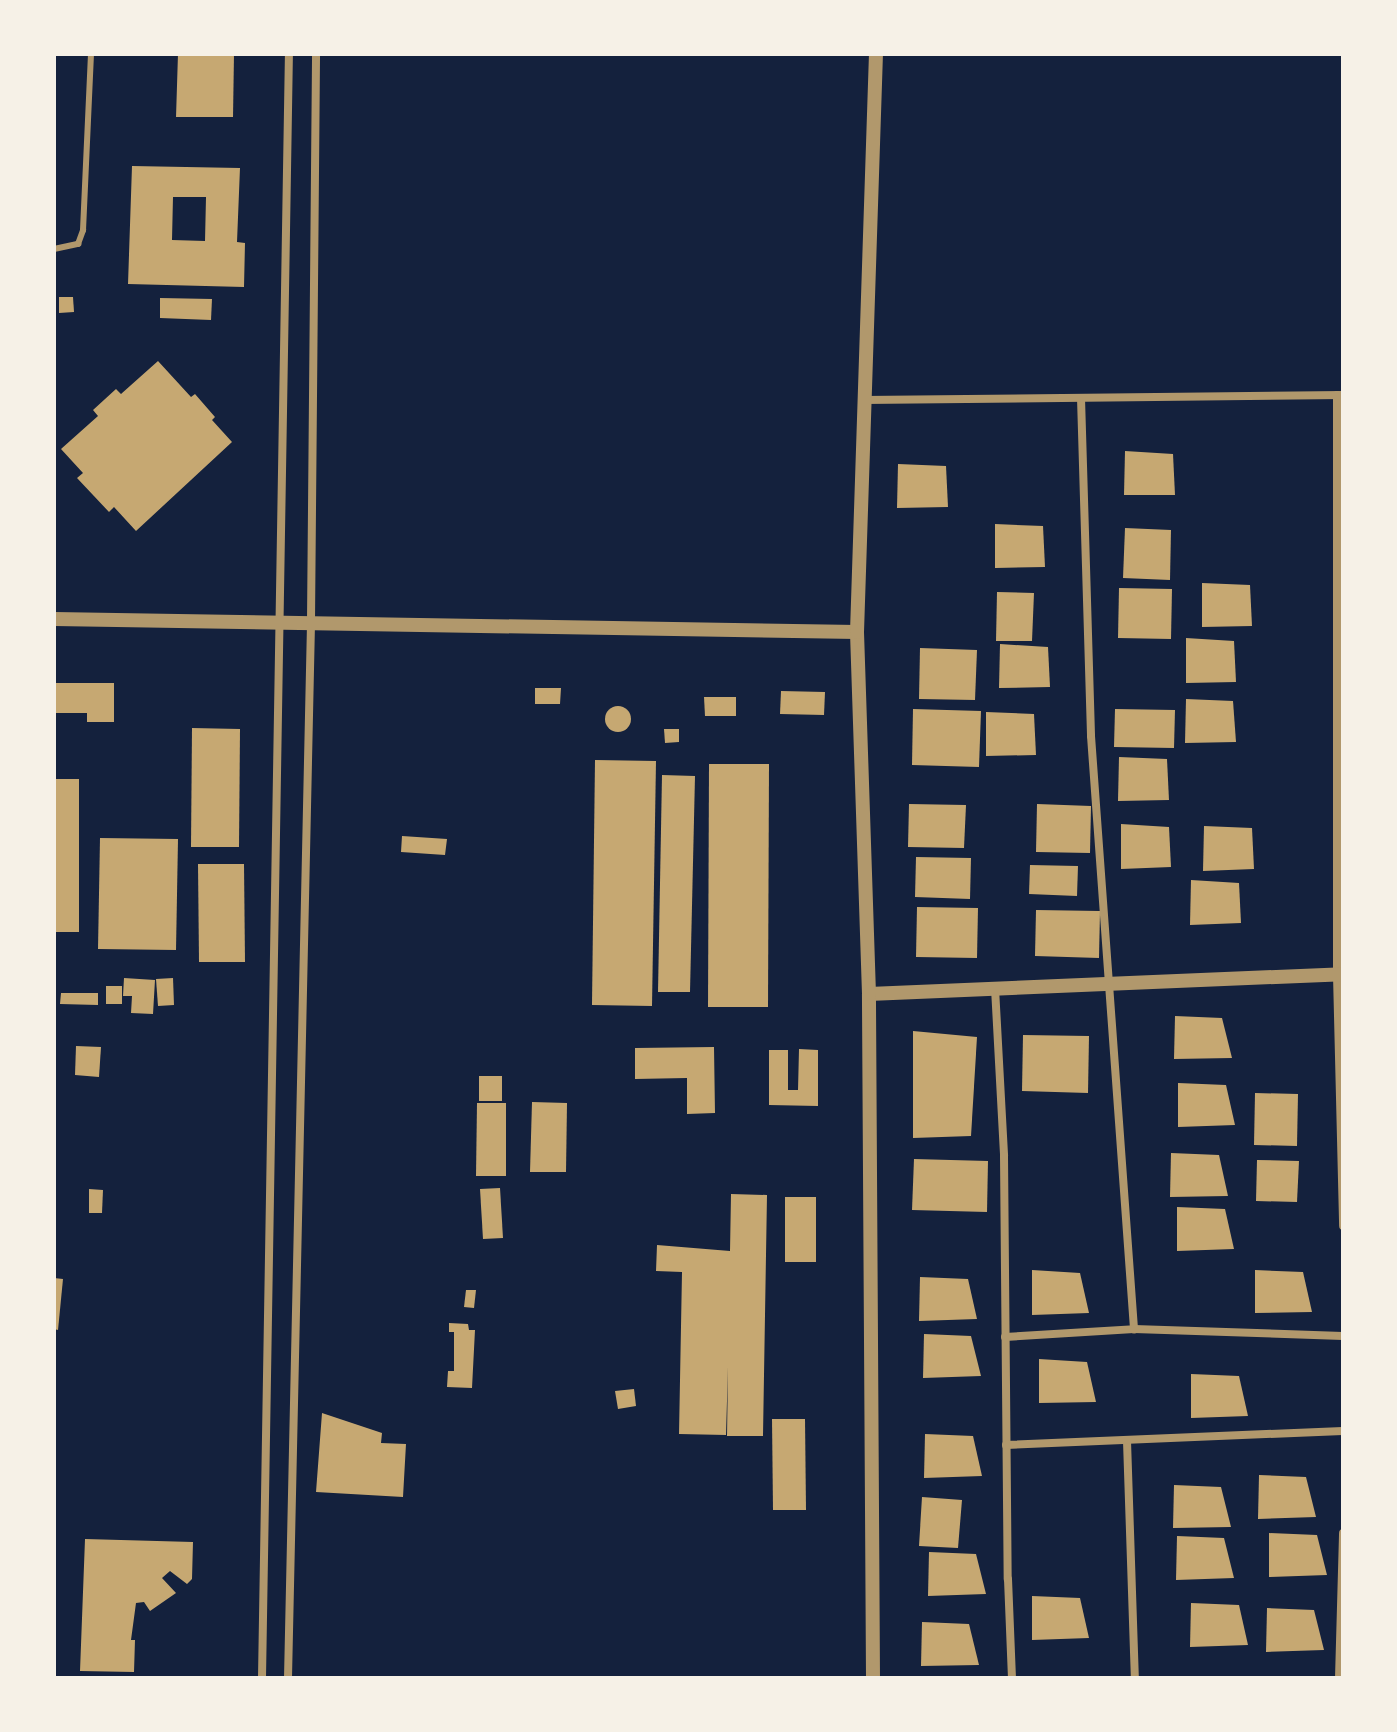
<!DOCTYPE html>
<html>
<head>
<meta charset="utf-8">
<style>
	body { margin:0 }
	#map { position:relative; width:1397px; height:1732px; overflow:hidden; background:#14213d; font-family:Arial,sans-serif }
	div>[style] { position:absolute }
	[style*='--x'] { left:calc(var(--x)*1px); top:calc(var(--y)*1px); width:calc(var(--w)*1px); rotate:calc(var(--a)*1deg) }
	.building>* { inset:0; background:#c6a872 }
	.round { border-radius:50% }
	.service>* { height:6px; margin:-3px; padding:0 3px; transform-origin:3px; border-radius:3px; background:#b1986c }
	.minor>* { height:8px; margin:-4px; padding:0 4px; transform-origin:4px; border-radius:4px; background:#b1986c }
	.tertiary>* { height:14px; margin:-7px; padding:0 7px; transform-origin:7px; border-radius:7px; background:#b1986c }
	span { translate:-50% -50%; white-space:nowrap; text-align:center; line-height:1.15; -webkit-text-stroke:6px #f6f1e7; paint-order:stroke }
	.frame { position:absolute; inset:0; border:56px solid #f6f1e7; pointer-events:none }
</style>
</head>
<body>
<div id="map">
	<div class="building">
		<i style="clip-path:polygon(178px 54px,234px 54px,233px 117px,176px 117px)"></i>
		<i style="clip-path:polygon(evenodd,132px 166px,240px 168px,237px 242px,245px 243px,244px 287px,128px 284px,132px 166px,173px 197px,206px 197px,205px 241px,172px 240px,173px 197px)"></i>
		<i style="clip-path:polygon(59px 297px,73px 297px,74px 312px,59px 313px)"></i>
		<i style="clip-path:polygon(160px 298px,212px 299px,211px 320px,160px 318px)"></i>
		<i style="clip-path:polygon(158px 361px,191px 397px,195px 394px,215px 417px,212px 420px,232px 442px,136px 531px,114px 507px,109px 512px,77px 478px,83px 473px,61px 449px,98px 416px,93px 410px,116px 389px,121px 394px)"></i>
		<i style="clip-path:polygon(1125px 451px,1173px 454px,1175px 495px,1124px 495px)"></i>
		<i style="clip-path:polygon(898px 464px,946px 466px,948px 507px,897px 508px)"></i>
		<i style="clip-path:polygon(995px 524px,1043px 526px,1045px 567px,995px 568px)"></i>
		<i style="clip-path:polygon(1125px 528px,1171px 530px,1170px 580px,1123px 578px)"></i>
		<i style="clip-path:polygon(1202px 583px,1250px 585px,1252px 626px,1202px 627px)"></i>
		<i style="clip-path:polygon(1119px 588px,1172px 589px,1171px 639px,1118px 638px)"></i>
		<i style="clip-path:polygon(997px 592px,1034px 593px,1032px 641px,996px 641px)"></i>
		<i style="clip-path:polygon(1186px 638px,1234px 641px,1236px 682px,1186px 683px)"></i>
		<i style="clip-path:polygon(1000px 644px,1048px 647px,1050px 687px,999px 688px)"></i>
		<i style="clip-path:polygon(920px 648px,977px 650px,975px 700px,919px 699px)"></i>
		<i style="clip-path:polygon(54px 683px,114px 683px,114px 722px,87px 722px,87px 713px,54px 713px)"></i>
		<i style="clip-path:polygon(535px 688px,561px 688px,560px 704px,535px 704px)"></i>
		<i style="clip-path:polygon(781px 691px,825px 692px,824px 715px,780px 714px)"></i>
		<i style="clip-path:polygon(704px 697px,736px 697px,736px 716px,705px 716px)"></i>
		<i style="clip-path:polygon(1186px 699px,1233px 701px,1236px 742px,1185px 743px)"></i>
		<i class="round" style="left:605px;top:706px;width:26px;height:26px"></i>
		<i style="clip-path:polygon(913px 709px,981px 711px,979px 767px,912px 765px)"></i>
		<i style="clip-path:polygon(1115px 709px,1175px 710px,1174px 748px,1114px 747px)"></i>
		<i style="clip-path:polygon(986px 712px,1034px 714px,1036px 755px,986px 756px)"></i>
		<i style="clip-path:polygon(192px 728px,240px 729px,239px 847px,191px 847px)"></i>
		<i style="clip-path:polygon(664px 729px,679px 729px,679px 742px,665px 743px)"></i>
		<i style="clip-path:polygon(1119px 757px,1167px 759px,1169px 800px,1118px 801px)"></i>
		<i style="clip-path:polygon(595px 760px,656px 761px,652px 1006px,592px 1005px)"></i>
		<i style="clip-path:polygon(709px 764px,769px 764px,768px 1007px,708px 1007px)"></i>
		<i style="clip-path:polygon(662px 775px,695px 776px,690px 992px,658px 992px)"></i>
		<i style="clip-path:polygon(54px 779px,79px 779px,79px 932px,55px 932px)"></i>
		<i style="clip-path:polygon(909px 804px,966px 805px,964px 848px,908px 847px)"></i>
		<i style="clip-path:polygon(1037px 804px,1091px 806px,1090px 853px,1036px 852px)"></i>
		<i style="clip-path:polygon(1121px 824px,1169px 827px,1171px 867px,1121px 869px)"></i>
		<i style="clip-path:polygon(1204px 826px,1252px 828px,1254px 869px,1203px 871px)"></i>
		<i style="clip-path:polygon(402px 836px,447px 839px,445px 855px,401px 852px)"></i>
		<i style="clip-path:polygon(100px 838px,178px 839px,176px 950px,98px 949px)"></i>
		<i style="clip-path:polygon(916px 857px,971px 858px,970px 899px,915px 897px)"></i>
		<i style="clip-path:polygon(198px 864px,244px 864px,245px 962px,199px 962px)"></i>
		<i style="clip-path:polygon(1030px 865px,1078px 866px,1077px 896px,1029px 894px)"></i>
		<i style="clip-path:polygon(1191px 880px,1239px 883px,1241px 923px,1190px 925px)"></i>
		<i style="clip-path:polygon(917px 907px,978px 908px,977px 958px,916px 957px)"></i>
		<i style="clip-path:polygon(1036px 910px,1100px 911px,1099px 958px,1035px 956px)"></i>
		<i style="clip-path:polygon(124px 978px,155px 980px,153px 1014px,131px 1013px,132px 996px,123px 996px)"></i>
		<i style="clip-path:polygon(173px 978px,174px 1005px,158px 1006px,156px 979px)"></i>
		<i style="clip-path:polygon(106px 986px,122px 986px,122px 1004px,106px 1004px)"></i>
		<i style="clip-path:polygon(61px 993px,98px 993px,98px 1005px,60px 1004px)"></i>
		<i style="clip-path:polygon(1175px 1016px,1222px 1018px,1232px 1058px,1174px 1059px)"></i>
		<i style="clip-path:polygon(913px 1031px,977px 1037px,971px 1136px,913px 1138px)"></i>
		<i style="clip-path:polygon(1023px 1035px,1089px 1036px,1088px 1093px,1022px 1091px)"></i>
		<i style="clip-path:polygon(76px 1046px,101px 1047px,99px 1077px,75px 1075px)"></i>
		<i style="clip-path:polygon(714px 1047px,715px 1113px,687px 1114px,687px 1078px,635px 1079px,635px 1048px)"></i>
		<i style="clip-path:polygon(799px 1049px,818px 1050px,818px 1106px,769px 1105px,769px 1050px,788px 1050px,788px 1090px,798px 1090px)"></i>
		<i style="clip-path:polygon(479px 1076px,502px 1076px,502px 1101px,479px 1101px)"></i>
		<i style="clip-path:polygon(1178px 1083px,1226px 1085px,1235px 1125px,1178px 1127px)"></i>
		<i style="clip-path:polygon(1255px 1093px,1298px 1094px,1297px 1146px,1254px 1145px)"></i>
		<i style="clip-path:polygon(532px 1102px,567px 1103px,566px 1172px,530px 1172px)"></i>
		<i style="clip-path:polygon(477px 1103px,506px 1103px,506px 1176px,476px 1176px)"></i>
		<i style="clip-path:polygon(1171px 1153px,1219px 1155px,1228px 1196px,1170px 1197px)"></i>
		<i style="clip-path:polygon(914px 1159px,988px 1161px,987px 1212px,912px 1210px)"></i>
		<i style="clip-path:polygon(1257px 1160px,1299px 1161px,1297px 1202px,1256px 1201px)"></i>
		<i style="clip-path:polygon(500px 1188px,503px 1238px,483px 1239px,480px 1189px)"></i>
		<i style="clip-path:polygon(89px 1189px,103px 1190px,102px 1213px,89px 1213px)"></i>
		<i style="clip-path:polygon(731px 1194px,767px 1195px,763px 1436px,727px 1436px,728px 1367px,726px 1435px,679px 1434px,682px 1272px,656px 1271px,657px 1245px,730px 1251px)"></i>
		<i style="clip-path:polygon(785px 1197px,816px 1197px,816px 1262px,785px 1262px)"></i>
		<i style="clip-path:polygon(1177px 1207px,1225px 1209px,1234px 1249px,1177px 1251px)"></i>
		<i style="clip-path:polygon(1032px 1270px,1080px 1273px,1089px 1313px,1032px 1315px)"></i>
		<i style="clip-path:polygon(1255px 1270px,1303px 1272px,1312px 1312px,1255px 1313px)"></i>
		<i style="clip-path:polygon(920px 1277px,968px 1279px,977px 1319px,919px 1321px)"></i>
		<i style="clip-path:polygon(54px 1278px,63px 1279px,58px 1330px,54px 1329px)"></i>
		<i style="clip-path:polygon(466px 1290px,476px 1290px,474px 1308px,464px 1307px)"></i>
		<i style="clip-path:polygon(449px 1323px,468px 1324px,469px 1330px,475px 1330px,472px 1388px,447px 1387px,448px 1371px,454px 1371px,454px 1332px,449px 1332px)"></i>
		<i style="clip-path:polygon(924px 1334px,971px 1336px,981px 1376px,923px 1378px)"></i>
		<i style="clip-path:polygon(1039px 1359px,1087px 1362px,1096px 1402px,1039px 1403px)"></i>
		<i style="clip-path:polygon(1191px 1374px,1239px 1376px,1248px 1416px,1191px 1418px)"></i>
		<i style="clip-path:polygon(634px 1389px,636px 1406px,618px 1409px,615px 1391px)"></i>
		<i style="clip-path:polygon(322px 1413px,382px 1433px,381px 1443px,406px 1444px,403px 1497px,316px 1492px)"></i>
		<i style="clip-path:polygon(772px 1419px,805px 1419px,806px 1510px,773px 1510px)"></i>
		<i style="clip-path:polygon(925px 1434px,973px 1436px,982px 1476px,924px 1478px)"></i>
		<i style="clip-path:polygon(1259px 1475px,1306px 1477px,1316px 1517px,1258px 1519px)"></i>
		<i style="clip-path:polygon(1174px 1485px,1221px 1487px,1231px 1527px,1173px 1528px)"></i>
		<i style="clip-path:polygon(922px 1497px,962px 1500px,958px 1548px,919px 1546px)"></i>
		<i style="clip-path:polygon(1269px 1533px,1317px 1535px,1327px 1575px,1269px 1577px)"></i>
		<i style="clip-path:polygon(1177px 1536px,1224px 1538px,1234px 1578px,1176px 1580px)"></i>
		<i style="clip-path:polygon(85px 1539px,193px 1542px,192px 1579px,187px 1584px,170px 1571px,162px 1578px,176px 1593px,150px 1611px,144px 1602px,136px 1603px,131px 1640px,135px 1640px,134px 1672px,80px 1671px)"></i>
		<i style="clip-path:polygon(929px 1552px,976px 1554px,986px 1594px,928px 1596px)"></i>
		<i style="clip-path:polygon(1032px 1596px,1080px 1598px,1089px 1638px,1032px 1640px)"></i>
		<i style="clip-path:polygon(1191px 1603px,1239px 1605px,1248px 1645px,1190px 1647px)"></i>
		<i style="clip-path:polygon(1267px 1608px,1314px 1610px,1324px 1650px,1266px 1652px)"></i>
		<i style="clip-path:polygon(922px 1622px,969px 1624px,979px 1665px,921px 1666px)"></i>
	</div>
	<div class="service">
		<i style="--x:54;--y:249;--w:25;--a:-12"></i>
		<i style="--x:78;--y:244;--w:15;--a:-70"></i>
		<i style="--x:83;--y:230;--w:176;--a:-87.4"></i>
	</div>
	<div class="minor">
		<i style="--x:1337;--y:395;--w:580;--a:90"></i>
		<i style="--x:1337;--y:975;--w:251;--a:88.6"></i>
		<i style="--x:1081;--y:398;--w:338;--a:88.3"></i>
		<i style="--x:1091;--y:736;--w:595;--a:85.85"></i>
		<i style="--x:863;--y:400;--w:480;--a:-0.6"></i>
		<i style="--x:995;--y:988;--w:168;--a:86.9"></i>
		<i style="--x:1004;--y:1156;--w:423;--a:89.5"></i>
		<i style="--x:1008;--y:1579;--w:99;--a:87.7"></i>
		<i style="--x:1005;--y:1337;--w:129;--a:-3.5"></i>
		<i style="--x:1134;--y:1329;--w:209;--a:1.9"></i>
		<i style="--x:1127;--y:1441;--w:237;--a:88.1"></i>
		<i style="--x:1006;--y:1445;--w:337;--a:-2.4"></i>
		<i style="--x:262;--y:1678;--w:1624;--a:-89.05"></i>
		<i style="--x:288;--y:1678;--w:1057;--a:-88.75"></i>
		<i style="--x:311;--y:621;--w:567;--a:-89.49"></i>
		<i style="--x:1339;--y:1678;--w:145;--a:-88.4"></i>
	</div>
	<div class="tertiary">
		<i style="--x:54;--y:619;--w:803;--a:0.93"></i>
		<i style="--x:869;--y:994;--w:474;--a:-2.4"></i>
		<i style="--x:873;--y:1678;--w:684;--a:-90.34"></i>
		<i style="--x:869;--y:994;--w:362;--a:-91.9"></i>
		<i style="--x:857;--y:632;--w:578;--a:-88.12"></i>
	</div>
	<div class="frame"></div>
</div>
</body>
</html>
